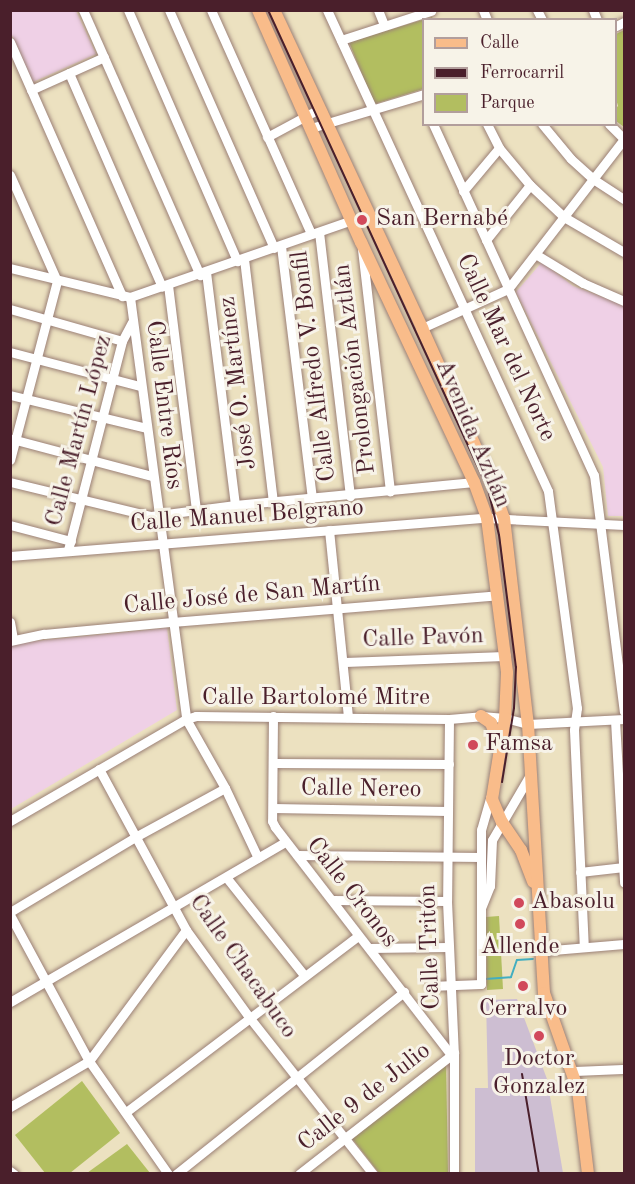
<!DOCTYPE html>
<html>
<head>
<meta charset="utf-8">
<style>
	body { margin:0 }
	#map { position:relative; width:635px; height:1184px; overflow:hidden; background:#ece1c0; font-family:"Old Standard TT",serif }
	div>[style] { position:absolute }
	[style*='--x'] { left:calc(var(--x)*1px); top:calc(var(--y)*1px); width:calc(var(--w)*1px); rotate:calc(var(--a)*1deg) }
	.built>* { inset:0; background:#efd0e6 }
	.industrial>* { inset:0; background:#cdbed2 }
	.green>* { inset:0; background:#b2be60 }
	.stream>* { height:2px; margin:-1px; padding:0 1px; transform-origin:1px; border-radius:1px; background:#42aec0 }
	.roads { filter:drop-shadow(0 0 2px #9b8076) drop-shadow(0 0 2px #9b8076) }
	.minor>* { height:9px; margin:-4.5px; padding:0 4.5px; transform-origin:4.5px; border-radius:4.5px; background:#fff }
	.major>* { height:12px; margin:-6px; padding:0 6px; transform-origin:6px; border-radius:6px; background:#f9bc8a }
	.rail>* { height:2px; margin:-1px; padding:0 1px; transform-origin:1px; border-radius:1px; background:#4a1f2b }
	.dots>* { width:16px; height:16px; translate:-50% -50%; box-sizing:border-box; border:3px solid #f7f3e8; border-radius:50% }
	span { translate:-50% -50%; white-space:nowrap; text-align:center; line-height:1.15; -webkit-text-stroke:6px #f7f3e8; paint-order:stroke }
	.poi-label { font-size:24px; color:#4a1f2b }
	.left { translate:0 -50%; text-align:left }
	.street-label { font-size:24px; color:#4a1f2b }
	.frame { position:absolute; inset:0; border:12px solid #4a1f2b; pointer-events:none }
	.legend { position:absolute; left:422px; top:18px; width:195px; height:108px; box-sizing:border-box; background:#f7f3e8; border:2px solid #b29e9c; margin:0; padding:8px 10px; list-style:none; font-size:18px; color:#4a1f2b }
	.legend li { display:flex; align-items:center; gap:12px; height:30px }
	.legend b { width:30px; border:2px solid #b29e9c }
</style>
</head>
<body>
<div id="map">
	<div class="built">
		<i style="clip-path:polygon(10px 11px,76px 11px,96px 54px,33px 82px,11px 33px)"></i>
		<i style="clip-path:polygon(542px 262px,573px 286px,624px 305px,624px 516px,608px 516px,603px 467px,516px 292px)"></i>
		<i style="clip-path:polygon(167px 628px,177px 710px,11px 809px,10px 646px,15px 643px)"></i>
	</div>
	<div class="industrial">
		<i style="clip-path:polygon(517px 999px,547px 1079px,563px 1173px,475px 1173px,475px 1088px,488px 1088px,486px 1000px)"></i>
	</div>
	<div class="green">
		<i style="clip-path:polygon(432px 17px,433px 19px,424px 20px,423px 89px,374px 104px,349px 42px)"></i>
		<i style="clip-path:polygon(624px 30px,624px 127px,616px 121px,616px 108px,618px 106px,616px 99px,616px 34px)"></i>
		<i style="clip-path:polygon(499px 916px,503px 989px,487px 990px,486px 917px)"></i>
		<i style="clip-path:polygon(446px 1062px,448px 1173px,379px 1173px,351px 1137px)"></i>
		<i style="clip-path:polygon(82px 1081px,120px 1133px,70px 1173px,45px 1173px,15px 1135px)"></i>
		<i style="clip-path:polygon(127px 1144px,150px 1173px,87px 1173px)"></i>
	</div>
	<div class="stream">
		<i style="--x:485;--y:979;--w:26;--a:-4"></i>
		<i style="--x:511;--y:977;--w:18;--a:-71"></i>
		<i style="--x:517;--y:960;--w:16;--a:-4"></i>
	</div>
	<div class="roads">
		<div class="minor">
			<i style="--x:83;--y:10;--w:290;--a:66.2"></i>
			<i style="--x:128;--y:10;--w:274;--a:66.5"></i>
			<i style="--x:169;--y:10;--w:260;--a:66.2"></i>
			<i style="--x:211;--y:10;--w:245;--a:65.9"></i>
			<i style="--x:327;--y:10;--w:529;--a:65.32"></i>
			<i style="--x:548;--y:491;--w:219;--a:82.4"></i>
			<i style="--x:577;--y:708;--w:22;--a:98"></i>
			<i style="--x:574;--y:730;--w:217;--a:87.4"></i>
			<i style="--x:378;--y:10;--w:16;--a:68"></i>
			<i style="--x:483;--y:10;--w:11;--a:68"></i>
			<i style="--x:537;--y:10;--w:11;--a:63"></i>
			<i style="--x:593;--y:10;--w:11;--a:68"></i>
			<i style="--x:616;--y:26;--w:9;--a:-27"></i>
			<i style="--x:341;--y:40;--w:95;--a:-17.9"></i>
			<i style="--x:10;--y:42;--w:278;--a:66.2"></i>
			<i style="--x:69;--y:73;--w:233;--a:66.5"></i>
			<i style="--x:31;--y:90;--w:80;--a:-24.3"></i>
			<i style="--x:433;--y:124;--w:386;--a:65.4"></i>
			<i style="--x:594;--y:475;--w:238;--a:82.8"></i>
			<i style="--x:487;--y:124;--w:27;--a:63"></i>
			<i style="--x:499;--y:148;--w:48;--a:50"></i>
			<i style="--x:530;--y:185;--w:47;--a:43.3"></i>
			<i style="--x:564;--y:217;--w:69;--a:30.3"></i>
			<i style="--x:542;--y:124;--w:45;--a:50.4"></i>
			<i style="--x:571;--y:159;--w:30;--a:42"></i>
			<i style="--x:593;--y:179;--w:37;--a:33"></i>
			<i style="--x:609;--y:124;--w:21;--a:45"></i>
			<i style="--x:311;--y:128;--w:118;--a:-16.7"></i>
			<i style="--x:267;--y:137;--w:59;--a:-28.3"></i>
			<i style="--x:10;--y:175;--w:116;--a:66.1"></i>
			<i style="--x:57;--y:281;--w:185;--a:104.7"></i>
			<i style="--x:463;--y:191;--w:56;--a:-50.1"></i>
			<i style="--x:319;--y:232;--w:266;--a:83.3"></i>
			<i style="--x:486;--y:240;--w:70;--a:-51.3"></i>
			<i style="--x:281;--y:246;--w:254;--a:83"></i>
			<i style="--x:362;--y:249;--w:244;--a:83.4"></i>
			<i style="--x:537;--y:255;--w:54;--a:31.3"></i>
			<i style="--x:583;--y:283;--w:45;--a:23.7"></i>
			<i style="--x:244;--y:259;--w:245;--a:83.2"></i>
			<i style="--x:10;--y:268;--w:123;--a:13.6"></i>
			<i style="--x:130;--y:297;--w:235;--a:-19.1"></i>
			<i style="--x:206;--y:272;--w:235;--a:82.9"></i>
			<i style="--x:168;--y:285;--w:227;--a:82.9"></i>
			<i style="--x:130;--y:297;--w:426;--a:82.4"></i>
			<i style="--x:186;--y:719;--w:79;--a:60.5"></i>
			<i style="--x:225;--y:788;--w:77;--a:64.8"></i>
			<i style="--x:10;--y:309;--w:116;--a:15.9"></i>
			<i style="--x:422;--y:328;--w:94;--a:-24.4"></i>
			<i style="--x:508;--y:289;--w:190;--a:-52.3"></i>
			<i style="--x:10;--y:352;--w:134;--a:14.7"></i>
			<i style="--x:10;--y:395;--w:140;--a:13.6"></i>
			<i style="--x:12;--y:439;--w:145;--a:14.8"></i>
			<i style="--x:10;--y:482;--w:145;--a:13.6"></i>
			<i style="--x:151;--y:516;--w:85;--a:-7.5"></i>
			<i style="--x:235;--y:505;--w:240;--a:-5.5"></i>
			<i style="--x:10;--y:525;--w:63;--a:14.7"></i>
			<i style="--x:329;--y:530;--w:188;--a:84.2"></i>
			<i style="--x:68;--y:550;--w:216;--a:-75.5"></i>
			<i style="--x:122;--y:341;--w:21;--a:-62"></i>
			<i style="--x:10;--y:556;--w:479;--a:-4.6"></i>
			<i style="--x:487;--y:518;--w:137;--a:2.9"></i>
			<i style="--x:10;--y:622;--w:17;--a:80"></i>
			<i style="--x:10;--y:641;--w:35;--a:-12"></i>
			<i style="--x:44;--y:634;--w:129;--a:-5.4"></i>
			<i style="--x:172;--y:622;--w:327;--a:-4.7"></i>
			<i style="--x:343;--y:662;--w:163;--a:-2.1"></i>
			<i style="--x:273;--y:716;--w:105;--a:90.5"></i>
			<i style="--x:272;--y:821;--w:7;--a:63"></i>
			<i style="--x:275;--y:827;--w:288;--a:52.3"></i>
			<i style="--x:449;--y:719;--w:182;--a:90.6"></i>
			<i style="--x:447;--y:901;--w:152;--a:87.4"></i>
			<i style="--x:454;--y:1053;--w:121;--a:90"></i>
			<i style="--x:615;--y:720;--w:163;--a:86.8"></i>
			<i style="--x:274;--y:763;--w:175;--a:0.3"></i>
			<i style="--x:99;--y:769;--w:183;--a:61.6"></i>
			<i style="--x:186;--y:930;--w:107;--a:54.1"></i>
			<i style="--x:249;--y:1017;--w:200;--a:51.7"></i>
			<i style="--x:273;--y:808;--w:175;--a:1"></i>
			<i style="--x:10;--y:821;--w:203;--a:-30.1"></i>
			<i style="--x:186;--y:719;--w:10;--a:-17"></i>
			<i style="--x:196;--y:716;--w:253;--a:0.7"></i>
			<i style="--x:449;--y:719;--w:32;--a:-5"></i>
			<i style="--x:481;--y:716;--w:24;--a:5"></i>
			<i style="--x:505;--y:718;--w:24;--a:15"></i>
			<i style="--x:528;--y:724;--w:96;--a:-3"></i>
			<i style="--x:297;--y:855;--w:184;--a:0.6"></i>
			<i style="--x:580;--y:872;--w:44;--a:-6.5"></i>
			<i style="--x:226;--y:877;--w:125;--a:51.5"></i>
			<i style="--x:332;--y:900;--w:115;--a:0.5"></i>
			<i style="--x:481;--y:908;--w:24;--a:-68"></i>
			<i style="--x:490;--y:886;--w:46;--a:-87.5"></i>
			<i style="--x:492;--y:840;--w:75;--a:-59.7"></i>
			<i style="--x:10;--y:912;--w:148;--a:-30.9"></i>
			<i style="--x:137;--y:836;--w:100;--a:-28.6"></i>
			<i style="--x:10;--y:915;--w:166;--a:61.6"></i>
			<i style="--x:89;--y:1061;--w:138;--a:55"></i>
			<i style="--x:369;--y:948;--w:80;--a:-0.7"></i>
			<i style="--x:541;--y:951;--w:83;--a:-4.8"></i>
			<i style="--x:430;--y:986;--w:51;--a:-2.2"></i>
			<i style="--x:481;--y:984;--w:154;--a:-90"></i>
			<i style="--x:481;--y:830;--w:40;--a:-74"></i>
			<i style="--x:10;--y:1002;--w:318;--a:-30.2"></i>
			<i style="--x:573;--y:1071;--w:51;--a:-2.2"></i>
			<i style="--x:10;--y:1107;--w:91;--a:-30.2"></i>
			<i style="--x:89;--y:1061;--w:163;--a:-53.5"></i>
			<i style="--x:126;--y:1112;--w:291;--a:-37.2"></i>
			<i style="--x:10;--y:1171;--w:5;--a:37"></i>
			<i style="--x:176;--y:1174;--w:292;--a:-38.6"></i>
			<i style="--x:299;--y:1174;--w:197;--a:-38"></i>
		</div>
		<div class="major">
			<i style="--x:258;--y:10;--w:254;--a:66.1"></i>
			<i style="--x:361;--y:242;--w:265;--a:64.8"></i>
			<i style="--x:474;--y:482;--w:38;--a:70"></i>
			<i style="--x:487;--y:518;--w:156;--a:82.6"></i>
			<i style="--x:507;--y:673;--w:45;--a:92.5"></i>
			<i style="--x:505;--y:718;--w:82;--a:99.1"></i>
			<i style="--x:492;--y:799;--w:25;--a:67"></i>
			<i style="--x:502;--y:822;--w:34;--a:56"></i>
			<i style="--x:521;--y:850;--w:34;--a:69"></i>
			<i style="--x:274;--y:10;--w:351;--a:65"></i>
			<i style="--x:422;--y:328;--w:168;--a:65.7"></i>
			<i style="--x:491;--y:481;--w:39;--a:71"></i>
			<i style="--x:504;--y:518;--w:207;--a:83.4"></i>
			<i style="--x:528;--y:724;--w:269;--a:86.6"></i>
			<i style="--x:544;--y:993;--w:103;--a:70.7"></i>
			<i style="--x:578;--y:1090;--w:85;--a:83.2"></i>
			<i style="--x:481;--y:716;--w:12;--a:35"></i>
			<i style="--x:491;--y:723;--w:22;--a:69"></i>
		</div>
	</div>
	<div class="rail">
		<i style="--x:268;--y:10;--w:527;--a:65.33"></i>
		<i style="--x:488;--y:489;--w:47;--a:76.6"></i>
		<i style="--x:499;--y:535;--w:133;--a:82.7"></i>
		<i style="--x:516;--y:667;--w:41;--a:92.8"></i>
		<i style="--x:514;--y:708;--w:75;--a:99.2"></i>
		<i style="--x:522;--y:1074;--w:101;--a:80.4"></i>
	</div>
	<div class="dots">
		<i style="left:362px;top:220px;background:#d1495b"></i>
		<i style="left:473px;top:745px;background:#d1495b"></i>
		<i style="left:519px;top:903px;background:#d1495b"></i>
		<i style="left:520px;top:924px;background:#d1495b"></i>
		<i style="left:523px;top:986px;background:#d1495b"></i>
		<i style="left:539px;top:1036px;background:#d1495b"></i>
	</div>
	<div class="poi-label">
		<span class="left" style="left:376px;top:220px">San Bernabé</span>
		<span class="left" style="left:485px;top:745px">Famsa</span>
		<span class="left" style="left:531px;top:903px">Abasolu</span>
		<span style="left:520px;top:948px">Allende</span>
		<span style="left:523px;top:1010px">Cerralvo</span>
		<span style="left:539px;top:1074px">Doctor<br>Gonzalez</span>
	</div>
	<div class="street-label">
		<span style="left:505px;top:348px;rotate:65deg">Calle Mar del Norte</span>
		<span style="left:315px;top:366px;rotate:-97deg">Calle Alfredo V. Bonfil</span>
		<span style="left:356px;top:369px;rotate:-97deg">Prolongación Aztlán</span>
		<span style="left:239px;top:383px;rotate:-97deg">José O. Martínez</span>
		<span style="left:163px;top:405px;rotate:83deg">Calle Entre Ríos</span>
		<span style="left:80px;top:431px;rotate:-75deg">Calle Martín López</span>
		<span style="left:472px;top:434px;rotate:67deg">Avenida Aztlán</span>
		<span style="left:247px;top:517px;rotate:-4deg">Calle Manuel Belgrano</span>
		<span style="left:252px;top:596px;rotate:-5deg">Calle José de San Martín</span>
		<span style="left:423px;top:639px;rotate:-2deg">Calle Pavón</span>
		<span style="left:316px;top:699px">Calle Bartolomé Mitre</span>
		<span style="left:361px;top:790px;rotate:1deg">Calle Nereo</span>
		<span style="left:351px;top:893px;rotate:52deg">Calle Cronos</span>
		<span style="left:431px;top:947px;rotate:-92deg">Calle Tritón</span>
		<span style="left:242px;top:967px;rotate:55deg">Calle Chacabuco</span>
		<span style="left:365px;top:1098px;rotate:-38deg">Calle 9 de Julio</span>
	</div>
	<div class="frame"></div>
	<ul class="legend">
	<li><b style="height:8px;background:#f9bc8a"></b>Calle</li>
	<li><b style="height:8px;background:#4a1f2b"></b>Ferrocarril</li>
	<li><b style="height:16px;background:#b2be60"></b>Parque</li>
	</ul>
</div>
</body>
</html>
